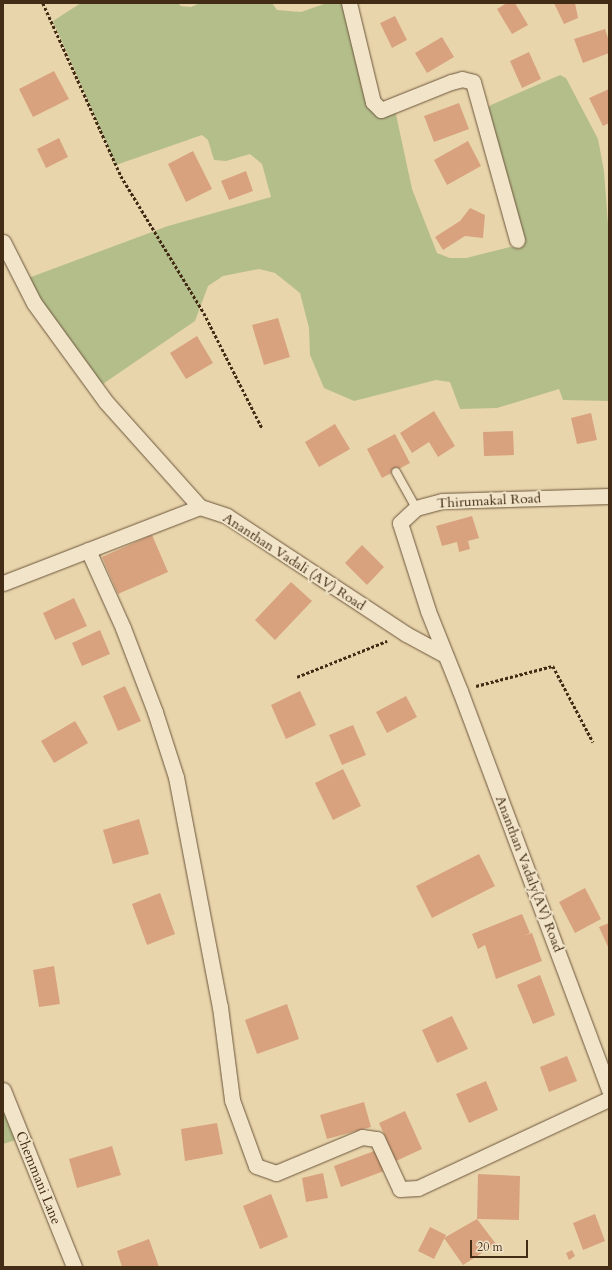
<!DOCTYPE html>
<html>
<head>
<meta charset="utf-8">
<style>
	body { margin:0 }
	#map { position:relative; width:612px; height:1270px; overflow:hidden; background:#e9d5ac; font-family:Cardo,serif }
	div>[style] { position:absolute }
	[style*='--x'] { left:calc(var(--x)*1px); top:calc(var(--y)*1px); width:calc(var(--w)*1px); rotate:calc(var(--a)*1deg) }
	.green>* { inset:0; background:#b4be8b }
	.building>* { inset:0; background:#d8a27e }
	.path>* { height:2.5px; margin-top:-1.25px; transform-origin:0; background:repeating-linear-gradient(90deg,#422c15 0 3px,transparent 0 5px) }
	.roads { filter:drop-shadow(0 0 1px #6c563b) drop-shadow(0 0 1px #6c563b) }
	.lane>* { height:8px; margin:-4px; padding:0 4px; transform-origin:4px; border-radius:4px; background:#f1e4c9 }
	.street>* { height:15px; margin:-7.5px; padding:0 7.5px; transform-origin:7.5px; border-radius:7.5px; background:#f1e4c9 }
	span { translate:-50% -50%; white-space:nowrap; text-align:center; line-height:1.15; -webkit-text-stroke:4px #f1e4c9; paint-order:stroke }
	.street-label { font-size:14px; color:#422c15 }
	.frame { position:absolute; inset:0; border:4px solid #422c15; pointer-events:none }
	.scale { position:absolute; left:470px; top:1240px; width:58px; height:18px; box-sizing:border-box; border:2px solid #422c15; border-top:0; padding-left:5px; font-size:12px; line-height:14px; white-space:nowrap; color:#422c15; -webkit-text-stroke:3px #f1e4c9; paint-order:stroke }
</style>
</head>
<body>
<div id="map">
	<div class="green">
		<i style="clip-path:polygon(81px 3px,178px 3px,181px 6px,191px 7px,200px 3px,272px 3px,277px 10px,301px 12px,327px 3px,349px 3px,373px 102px,394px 105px,412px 189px,437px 253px,450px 258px,466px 258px,510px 247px,520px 249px,482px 114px,491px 105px,560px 75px,566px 78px,598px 139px,604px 171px,609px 238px,609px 401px,563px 400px,559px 389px,497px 408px,460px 409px,450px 382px,436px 380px,354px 401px,324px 388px,310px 355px,309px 328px,300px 293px,275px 273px,259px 269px,223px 276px,208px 286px,195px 321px,97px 388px,23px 280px,168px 226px,271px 197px,262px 164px,250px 154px,226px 161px,214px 160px,208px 140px,202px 135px,116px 165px,53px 21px)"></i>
		<i style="clip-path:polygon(3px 1090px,22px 1138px,3px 1144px)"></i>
	</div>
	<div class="building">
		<i style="clip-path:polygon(507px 3px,515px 3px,528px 25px,512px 34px,497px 9px)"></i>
		<i style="clip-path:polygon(554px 3px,575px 3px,578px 18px,564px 24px)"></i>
		<i style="clip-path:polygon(395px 16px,407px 40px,392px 48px,380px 23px)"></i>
		<i style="clip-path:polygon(605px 29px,609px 41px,609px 53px,583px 63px,574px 39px)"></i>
		<i style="clip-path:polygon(442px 37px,454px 57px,427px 73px,415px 53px)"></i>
		<i style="clip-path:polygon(529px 52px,541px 79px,522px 88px,510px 61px)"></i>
		<i style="clip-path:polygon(54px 71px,69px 99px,33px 117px,19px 89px)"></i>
		<i style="clip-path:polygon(609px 89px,609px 123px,603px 126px,589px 98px)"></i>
		<i style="clip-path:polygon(459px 103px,469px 129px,434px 142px,424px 116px)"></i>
		<i style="clip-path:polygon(59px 138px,68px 157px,46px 168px,37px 149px)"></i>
		<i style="clip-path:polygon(468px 141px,481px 166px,447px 185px,434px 160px)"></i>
		<i style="clip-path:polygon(193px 151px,212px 189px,186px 202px,168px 164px)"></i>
		<i style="clip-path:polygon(246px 171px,253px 191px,229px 200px,221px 181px)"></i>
		<i style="clip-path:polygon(470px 208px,485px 215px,483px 238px,465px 236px,443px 250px,435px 237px,460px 221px)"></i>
		<i style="clip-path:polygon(278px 318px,290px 357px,264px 365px,252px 325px)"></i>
		<i style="clip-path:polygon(197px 336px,213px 363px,186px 379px,170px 353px)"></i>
		<i style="clip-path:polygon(434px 411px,455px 446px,438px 457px,429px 442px,412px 453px,400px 433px)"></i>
		<i style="clip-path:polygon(591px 413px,597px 440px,577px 444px,571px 418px)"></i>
		<i style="clip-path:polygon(335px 424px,350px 449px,319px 467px,305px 442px)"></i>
		<i style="clip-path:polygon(513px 431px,514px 455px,484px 456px,483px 432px)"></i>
		<i style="clip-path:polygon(395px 434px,410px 463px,382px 478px,367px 449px)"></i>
		<i style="clip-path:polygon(472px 516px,479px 538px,468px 541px,470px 549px,459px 552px,457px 542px,442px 546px,436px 526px)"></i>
		<i style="clip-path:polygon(152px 535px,168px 572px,118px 594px,102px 557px)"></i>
		<i style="clip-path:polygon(362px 545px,384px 567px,367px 585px,345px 563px)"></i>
		<i style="clip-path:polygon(291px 582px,312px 601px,275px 640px,255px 620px)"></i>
		<i style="clip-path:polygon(74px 598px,87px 626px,55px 640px,43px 613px)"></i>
		<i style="clip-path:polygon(100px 630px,110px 654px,82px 666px,72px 643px)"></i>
		<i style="clip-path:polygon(125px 686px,141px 721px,118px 731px,103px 696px)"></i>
		<i style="clip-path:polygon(300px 691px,316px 725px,286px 739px,271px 705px)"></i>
		<i style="clip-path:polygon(406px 696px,417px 717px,387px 733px,376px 712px)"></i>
		<i style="clip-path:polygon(75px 721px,88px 743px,54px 763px,41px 741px)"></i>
		<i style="clip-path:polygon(353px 725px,366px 755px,342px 765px,329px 735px)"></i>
		<i style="clip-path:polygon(343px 769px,361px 806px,333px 820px,315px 783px)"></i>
		<i style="clip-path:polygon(139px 819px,149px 854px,113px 864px,103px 830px)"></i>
		<i style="clip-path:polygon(479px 854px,495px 886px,432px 918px,416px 886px)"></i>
		<i style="clip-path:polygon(585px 888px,601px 919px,575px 933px,559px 902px)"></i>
		<i style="clip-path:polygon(160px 893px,175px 934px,147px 945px,132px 904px)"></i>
		<i style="clip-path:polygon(522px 914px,530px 933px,523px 936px,532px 933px,542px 961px,496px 979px,485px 945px,478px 949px,472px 934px)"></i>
		<i style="clip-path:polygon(609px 923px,609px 949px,599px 927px)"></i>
		<i style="clip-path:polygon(54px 966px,60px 1004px,39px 1007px,33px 970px)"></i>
		<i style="clip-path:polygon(540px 975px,555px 1015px,533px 1024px,517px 985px)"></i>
		<i style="clip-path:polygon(287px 1004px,299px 1039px,257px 1054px,245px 1020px)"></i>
		<i style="clip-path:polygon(452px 1016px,468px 1049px,437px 1063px,422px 1030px)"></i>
		<i style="clip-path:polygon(567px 1056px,577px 1081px,549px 1092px,540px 1067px)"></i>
		<i style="clip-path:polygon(486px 1081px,498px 1110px,469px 1123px,456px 1094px)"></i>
		<i style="clip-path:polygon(364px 1102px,371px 1127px,327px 1139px,320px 1115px)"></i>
		<i style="clip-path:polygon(405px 1111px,422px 1149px,396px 1161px,379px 1123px)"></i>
		<i style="clip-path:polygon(217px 1123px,223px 1154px,185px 1161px,181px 1129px)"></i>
		<i style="clip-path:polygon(112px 1146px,121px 1175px,77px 1188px,69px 1159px)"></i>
		<i style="clip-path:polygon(377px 1150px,384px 1171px,341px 1187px,334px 1166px)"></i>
		<i style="clip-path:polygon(323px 1173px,328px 1198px,306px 1202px,302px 1178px)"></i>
		<i style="clip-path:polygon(478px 1174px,520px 1176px,519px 1220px,477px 1219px,496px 1244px,463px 1265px,444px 1238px,477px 1219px)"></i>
		<i style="clip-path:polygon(271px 1194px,288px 1237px,260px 1249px,243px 1206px)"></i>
		<i style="clip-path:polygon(595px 1214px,605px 1241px,583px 1250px,573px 1223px)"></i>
		<i style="clip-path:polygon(430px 1227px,446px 1235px,434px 1259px,418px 1251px)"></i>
		<i style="clip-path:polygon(149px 1239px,159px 1267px,122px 1267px,117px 1251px)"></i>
		<i style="clip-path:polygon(572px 1250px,575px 1256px,569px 1260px,566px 1253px)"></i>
	</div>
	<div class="path">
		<i style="--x:43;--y:3;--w:190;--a:65.7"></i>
		<i style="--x:121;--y:176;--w:160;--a:58.8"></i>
		<i style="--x:204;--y:313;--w:129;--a:63.2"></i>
		<i style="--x:297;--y:677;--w:97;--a:-21.8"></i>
		<i style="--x:476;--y:686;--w:80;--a:-14.6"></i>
		<i style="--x:553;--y:666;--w:86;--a:62.2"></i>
	</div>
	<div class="roads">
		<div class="lane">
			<i style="--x:396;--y:472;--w:41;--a:60.9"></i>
		</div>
		<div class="street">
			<i style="--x:349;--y:3;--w:102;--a:76.4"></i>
			<i style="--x:373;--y:102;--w:11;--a:45"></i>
			<i style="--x:381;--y:110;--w:75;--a:-21.8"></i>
			<i style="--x:451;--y:82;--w:11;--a:-15"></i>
			<i style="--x:462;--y:79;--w:11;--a:15"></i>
			<i style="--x:473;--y:82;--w:164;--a:74.4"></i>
			<i style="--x:3;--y:242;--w:68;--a:63.1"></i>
			<i style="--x:34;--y:303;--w:122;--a:54"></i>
			<i style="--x:106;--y:402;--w:141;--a:48.2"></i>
			<i style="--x:200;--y:507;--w:28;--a:18"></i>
			<i style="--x:227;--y:516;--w:214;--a:33.4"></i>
			<i style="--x:406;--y:634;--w:44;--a:28.3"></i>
			<i style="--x:609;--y:496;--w:167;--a:178.3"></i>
			<i style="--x:442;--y:501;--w:27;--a:165"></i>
			<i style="--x:416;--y:508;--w:22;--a:137"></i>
			<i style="--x:400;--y:523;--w:92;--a:72.3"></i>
			<i style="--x:428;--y:611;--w:86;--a:68.2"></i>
			<i style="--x:460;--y:691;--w:426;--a:69.5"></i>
			<i style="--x:88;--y:550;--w:85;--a:65.8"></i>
			<i style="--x:123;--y:628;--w:90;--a:69.1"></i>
			<i style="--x:155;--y:712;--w:68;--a:72.1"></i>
			<i style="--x:176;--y:777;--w:234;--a:79.2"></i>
			<i style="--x:220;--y:1007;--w:94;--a:82.6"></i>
			<i style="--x:232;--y:1100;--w:70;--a:70"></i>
			<i style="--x:256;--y:1166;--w:21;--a:19"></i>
			<i style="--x:276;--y:1173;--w:93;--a:-22.7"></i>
			<i style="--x:362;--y:1137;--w:15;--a:8"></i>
			<i style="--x:377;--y:1139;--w:55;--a:65.3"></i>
			<i style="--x:400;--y:1189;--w:18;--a:-3"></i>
			<i style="--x:418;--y:1188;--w:211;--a:-25"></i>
			<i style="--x:3;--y:583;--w:211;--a:-21.1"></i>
			<i style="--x:3;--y:1090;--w:191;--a:68.1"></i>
		</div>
	</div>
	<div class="street-label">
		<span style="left:489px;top:501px;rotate:-3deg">Thirumakal Road</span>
		<span style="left:294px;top:562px;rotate:33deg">Ananthan Vadali (AV) Road</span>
		<span style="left:529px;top:874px;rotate:69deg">Ananthan Vadaly(AV) Road</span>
		<span style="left:38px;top:1178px;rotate:68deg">Chemmani Lane</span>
	</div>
	<div class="frame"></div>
	<div class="scale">20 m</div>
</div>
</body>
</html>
